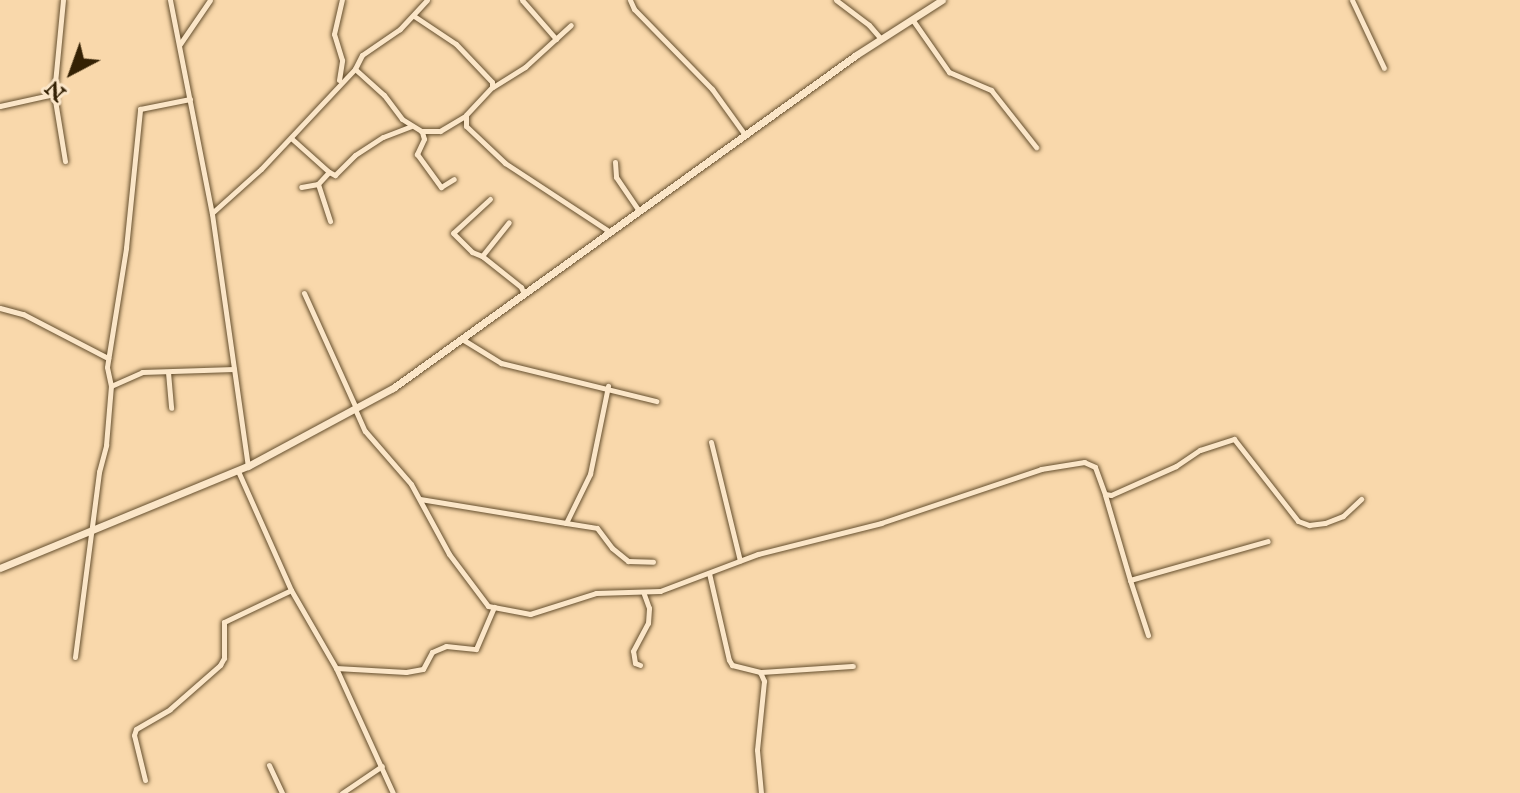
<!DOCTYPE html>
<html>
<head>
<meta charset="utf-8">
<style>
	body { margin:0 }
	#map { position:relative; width:1520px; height:793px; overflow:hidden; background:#f9d8ab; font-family:"IM FELL English",serif }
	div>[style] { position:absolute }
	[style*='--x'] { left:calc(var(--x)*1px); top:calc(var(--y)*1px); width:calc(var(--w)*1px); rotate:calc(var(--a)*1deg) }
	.roads { filter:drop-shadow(0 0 2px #654f2e) drop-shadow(0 0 2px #654f2e) }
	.street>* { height:5px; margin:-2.5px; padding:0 2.5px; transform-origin:2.5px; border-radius:2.5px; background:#fbe6c8 }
	.secondary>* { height:7px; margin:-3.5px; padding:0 3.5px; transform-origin:3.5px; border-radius:3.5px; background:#fbe6c8 }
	span { translate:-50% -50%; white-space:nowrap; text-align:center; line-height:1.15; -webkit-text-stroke:8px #fbe6c8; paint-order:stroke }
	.north { position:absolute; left:32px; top:32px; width:80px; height:80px; -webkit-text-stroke:6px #fbe6c8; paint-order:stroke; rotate:221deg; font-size:22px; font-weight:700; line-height:32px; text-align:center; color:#342104 }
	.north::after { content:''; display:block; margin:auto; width:28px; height:36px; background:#342104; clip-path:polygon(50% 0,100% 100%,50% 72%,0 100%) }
</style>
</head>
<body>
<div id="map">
	<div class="roads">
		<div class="street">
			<i style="--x:63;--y:0;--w:94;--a:95.5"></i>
			<i style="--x:54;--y:94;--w:68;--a:80.7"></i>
			<i style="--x:170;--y:0;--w:218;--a:78.9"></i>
			<i style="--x:212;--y:214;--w:255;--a:81.9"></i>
			<i style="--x:427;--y:0;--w:40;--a:133"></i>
			<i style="--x:400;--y:29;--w:46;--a:145.6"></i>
			<i style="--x:362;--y:55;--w:16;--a:117"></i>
			<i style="--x:355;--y:69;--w:39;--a:42"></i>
			<i style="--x:384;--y:95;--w:30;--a:53"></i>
			<i style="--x:402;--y:119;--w:22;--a:32"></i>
			<i style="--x:421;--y:131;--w:19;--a:0"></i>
			<i style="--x:440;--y:131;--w:29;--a:-31"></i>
			<i style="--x:522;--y:0;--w:52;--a:48.9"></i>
			<i style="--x:630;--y:0;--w:10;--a:66"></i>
			<i style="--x:634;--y:9;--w:112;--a:45.7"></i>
			<i style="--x:712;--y:89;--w:57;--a:54.3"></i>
			<i style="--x:836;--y:0;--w:41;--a:37.1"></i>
			<i style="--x:869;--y:25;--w:18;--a:49"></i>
			<i style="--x:1352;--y:0;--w:75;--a:64.8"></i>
			<i style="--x:414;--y:16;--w:50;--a:33.7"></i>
			<i style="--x:456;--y:44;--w:52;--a:46.5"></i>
			<i style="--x:492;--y:82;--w:5;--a:90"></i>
			<i style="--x:492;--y:87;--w:38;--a:133"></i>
			<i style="--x:466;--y:115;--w:11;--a:90"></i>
			<i style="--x:466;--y:126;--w:54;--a:43.5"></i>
			<i style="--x:505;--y:163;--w:126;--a:33.3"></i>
			<i style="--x:912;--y:19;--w:65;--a:55.1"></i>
			<i style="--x:949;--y:72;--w:46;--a:23.2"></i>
			<i style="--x:991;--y:90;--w:73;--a:51.7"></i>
			<i style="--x:180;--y:44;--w:53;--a:-55.7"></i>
			<i style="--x:339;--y:80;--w:20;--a:-81"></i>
			<i style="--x:342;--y:60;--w:27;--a:-107"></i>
			<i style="--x:334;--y:34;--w:35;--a:-77"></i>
			<i style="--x:493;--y:87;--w:38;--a:-32"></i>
			<i style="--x:525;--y:67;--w:62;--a:-42.4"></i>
			<i style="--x:0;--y:106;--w:55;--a:-12.5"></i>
			<i style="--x:422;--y:132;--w:7;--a:74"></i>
			<i style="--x:424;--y:139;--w:17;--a:115"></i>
			<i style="--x:417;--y:154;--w:41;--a:54"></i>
			<i style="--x:441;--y:187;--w:15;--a:-32"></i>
			<i style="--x:291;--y:138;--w:51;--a:41.8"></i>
			<i style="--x:329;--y:172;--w:16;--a:133"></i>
			<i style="--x:318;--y:184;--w:17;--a:170"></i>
			<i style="--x:615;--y:162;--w:15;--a:86"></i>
			<i style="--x:616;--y:177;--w:41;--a:55.9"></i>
			<i style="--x:329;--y:172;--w:7;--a:27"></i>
			<i style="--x:335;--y:175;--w:28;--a:-45"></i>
			<i style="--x:355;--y:155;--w:33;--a:-33"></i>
			<i style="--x:383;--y:137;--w:30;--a:-21"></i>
			<i style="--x:318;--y:184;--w:39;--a:72"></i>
			<i style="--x:490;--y:199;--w:50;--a:137.4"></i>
			<i style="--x:453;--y:233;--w:27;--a:45"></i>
			<i style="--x:472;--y:252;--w:11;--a:22"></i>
			<i style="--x:482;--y:256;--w:50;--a:38.5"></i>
			<i style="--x:521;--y:287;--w:8;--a:67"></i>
			<i style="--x:212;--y:213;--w:66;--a:-41.9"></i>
			<i style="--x:261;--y:169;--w:137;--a:-46.8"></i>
			<i style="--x:482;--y:256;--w:43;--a:-51.5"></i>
			<i style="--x:304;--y:293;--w:126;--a:65.7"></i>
			<i style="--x:0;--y:308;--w:24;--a:15"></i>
			<i style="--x:23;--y:314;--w:96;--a:27.4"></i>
			<i style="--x:462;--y:339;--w:46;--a:31.6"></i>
			<i style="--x:501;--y:363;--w:160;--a:13.8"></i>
			<i style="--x:168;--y:372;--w:36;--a:85"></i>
			<i style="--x:111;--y:386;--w:34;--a:-24"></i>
			<i style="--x:142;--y:372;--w:92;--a:-1.9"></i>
			<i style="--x:355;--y:409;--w:24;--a:66"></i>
			<i style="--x:365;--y:431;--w:70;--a:49"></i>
			<i style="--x:411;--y:484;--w:80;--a:61.5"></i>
			<i style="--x:449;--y:554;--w:65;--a:53.1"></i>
			<i style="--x:488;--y:606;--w:43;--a:10.8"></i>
			<i style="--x:530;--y:614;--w:69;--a:-17.7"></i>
			<i style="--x:596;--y:593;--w:64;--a:-1.8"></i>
			<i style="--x:660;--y:591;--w:105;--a:-20.7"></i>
			<i style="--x:758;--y:554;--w:127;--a:-14.1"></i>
			<i style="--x:881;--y:523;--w:169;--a:-18.6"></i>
			<i style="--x:1041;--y:469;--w:44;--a:-9.2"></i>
			<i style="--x:1084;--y:462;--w:12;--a:24"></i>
			<i style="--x:1095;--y:467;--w:29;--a:70"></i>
			<i style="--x:1105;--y:494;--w:6;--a:9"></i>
			<i style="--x:1111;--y:495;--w:71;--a:-24"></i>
			<i style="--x:1176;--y:466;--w:29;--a:-34"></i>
			<i style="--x:1200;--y:450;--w:36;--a:-18"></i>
			<i style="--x:1234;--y:439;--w:104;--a:52"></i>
			<i style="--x:1298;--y:521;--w:12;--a:20"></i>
			<i style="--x:1309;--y:525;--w:16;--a:-7"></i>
			<i style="--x:1325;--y:523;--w:19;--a:-21"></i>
			<i style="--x:1343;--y:516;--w:25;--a:-43"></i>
			<i style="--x:711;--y:442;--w:122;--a:76.3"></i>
			<i style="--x:238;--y:471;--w:130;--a:66"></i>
			<i style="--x:291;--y:590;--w:90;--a:60"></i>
			<i style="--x:336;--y:668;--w:137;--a:65.5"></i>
			<i style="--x:1105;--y:495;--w:89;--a:73.6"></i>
			<i style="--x:1130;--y:580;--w:143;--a:-15.8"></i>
			<i style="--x:420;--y:499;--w:148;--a:9.3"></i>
			<i style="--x:566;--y:523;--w:55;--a:-63.9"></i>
			<i style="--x:590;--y:474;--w:90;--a:-78.4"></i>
			<i style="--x:566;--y:523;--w:31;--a:9"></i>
			<i style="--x:597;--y:528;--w:25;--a:53"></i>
			<i style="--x:612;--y:548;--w:21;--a:39"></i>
			<i style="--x:628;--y:561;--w:25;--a:2"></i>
			<i style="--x:709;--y:573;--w:89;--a:77.1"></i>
			<i style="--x:729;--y:660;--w:6;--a:59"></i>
			<i style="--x:732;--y:665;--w:29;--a:14"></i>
			<i style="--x:760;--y:672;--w:10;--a:66"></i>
			<i style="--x:764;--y:681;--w:69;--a:95.8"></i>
			<i style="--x:757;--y:750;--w:43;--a:84.7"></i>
			<i style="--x:1130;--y:580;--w:58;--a:71.9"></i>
			<i style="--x:75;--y:657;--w:187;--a:-82.6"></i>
			<i style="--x:99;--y:472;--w:28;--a:-75"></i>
			<i style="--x:106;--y:445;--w:59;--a:-85.2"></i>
			<i style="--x:111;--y:386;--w:19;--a:-102"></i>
			<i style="--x:107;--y:367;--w:121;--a:-80.9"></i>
			<i style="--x:126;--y:248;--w:140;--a:-84.2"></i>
			<i style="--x:140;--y:109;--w:51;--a:-11.3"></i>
			<i style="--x:640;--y:665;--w:5;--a:-158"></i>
			<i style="--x:635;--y:663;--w:12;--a:-99"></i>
			<i style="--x:633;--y:651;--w:32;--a:-62"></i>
			<i style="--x:648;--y:623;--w:15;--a:-86"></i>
			<i style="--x:649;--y:608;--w:15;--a:-110"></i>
			<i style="--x:336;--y:668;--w:70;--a:3.3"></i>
			<i style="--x:406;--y:672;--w:17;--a:-10"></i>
			<i style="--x:423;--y:669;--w:19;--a:-62"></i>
			<i style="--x:432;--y:652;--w:15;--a:-23"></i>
			<i style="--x:446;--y:646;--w:30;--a:6"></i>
			<i style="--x:476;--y:649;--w:46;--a:-66.8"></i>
			<i style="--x:760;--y:672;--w:93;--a:-3.7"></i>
			<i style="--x:269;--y:765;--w:31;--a:65"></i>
			<i style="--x:145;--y:780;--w:46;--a:-103.7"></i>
			<i style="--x:134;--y:735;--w:6;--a:-72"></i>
			<i style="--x:136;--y:729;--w:39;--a:-30"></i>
			<i style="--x:170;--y:709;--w:67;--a:-41.3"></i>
			<i style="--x:220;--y:665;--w:8;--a:-60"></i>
			<i style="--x:224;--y:658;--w:36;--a:-90"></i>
			<i style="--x:224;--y:622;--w:74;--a:-25.5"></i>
			<i style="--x:342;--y:793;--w:48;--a:-34"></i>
		</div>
		<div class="secondary">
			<i style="--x:0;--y:568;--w:268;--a:-22.4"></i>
			<i style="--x:248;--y:466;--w:165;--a:-28.3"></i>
			<i style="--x:393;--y:388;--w:570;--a:-35.72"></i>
			<i style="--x:856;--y:55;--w:102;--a:-32.6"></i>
		</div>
	</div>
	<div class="north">N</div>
</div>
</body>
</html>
